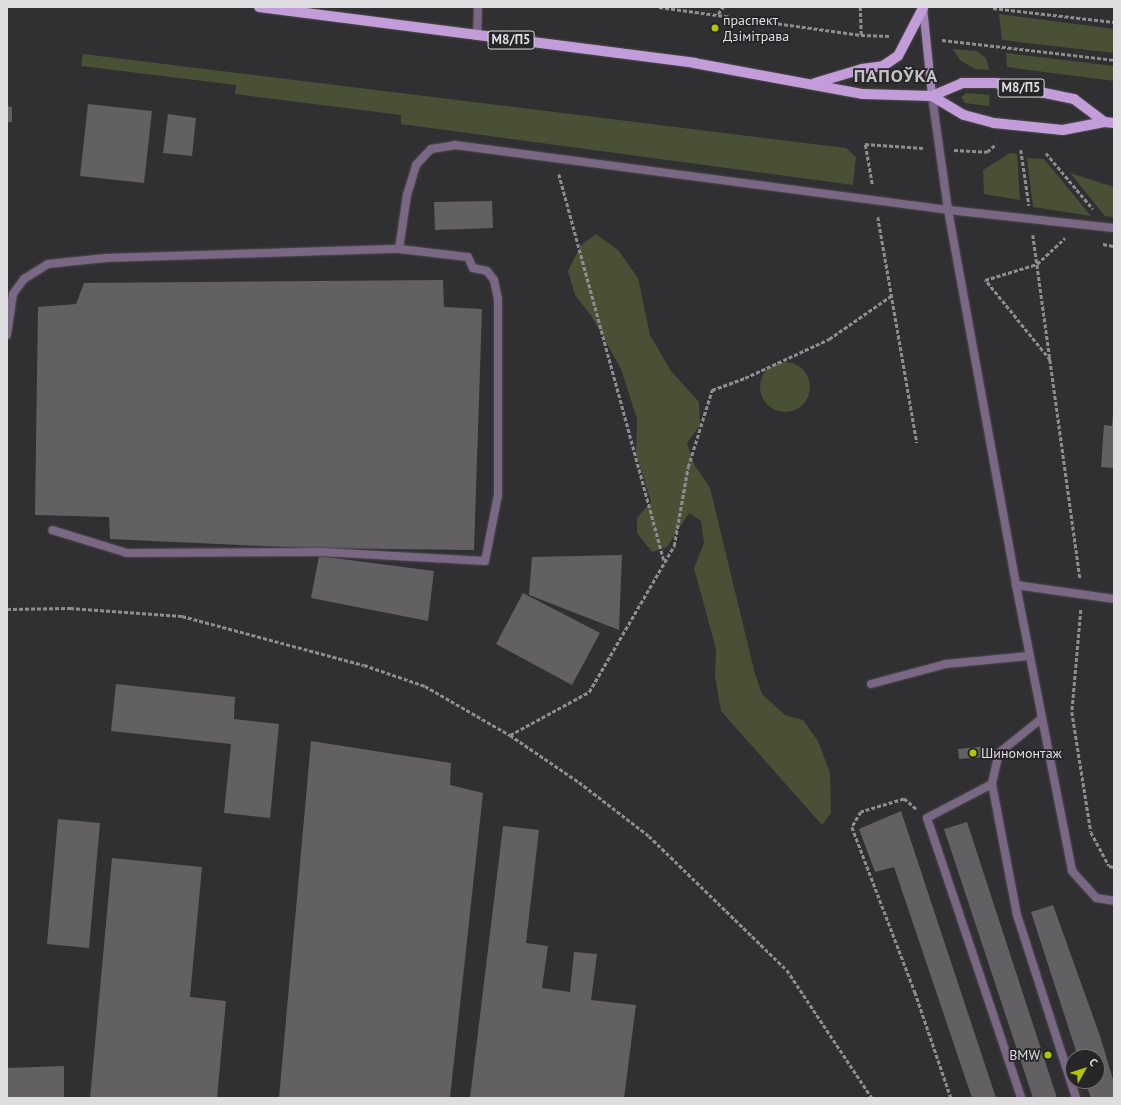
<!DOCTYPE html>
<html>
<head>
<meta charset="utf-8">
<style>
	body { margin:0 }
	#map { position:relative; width:1121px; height:1105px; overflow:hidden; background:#302f31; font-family:"PT Sans",sans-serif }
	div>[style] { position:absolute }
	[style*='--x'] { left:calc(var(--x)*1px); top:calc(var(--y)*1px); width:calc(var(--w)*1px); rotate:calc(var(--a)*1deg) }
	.green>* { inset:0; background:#4a5036 }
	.round { border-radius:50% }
	.building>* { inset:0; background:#626063 }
	.path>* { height:2.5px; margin-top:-1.25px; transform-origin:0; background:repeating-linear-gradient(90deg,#8e8d8f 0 4px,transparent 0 6px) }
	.roads { filter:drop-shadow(0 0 1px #4c4b4d) drop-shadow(0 0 1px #4c4b4d) }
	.lane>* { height:8px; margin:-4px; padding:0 4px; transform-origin:4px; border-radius:4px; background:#796784 }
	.street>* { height:8px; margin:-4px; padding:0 4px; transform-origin:4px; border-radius:4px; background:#796784 }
	.secondary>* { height:8px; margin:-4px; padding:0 4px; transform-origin:4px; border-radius:4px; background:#a285b4 }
	.primary>* { height:10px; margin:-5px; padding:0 5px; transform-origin:5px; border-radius:5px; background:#c29dd9 }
	.dots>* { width:11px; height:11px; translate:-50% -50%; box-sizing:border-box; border:2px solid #262528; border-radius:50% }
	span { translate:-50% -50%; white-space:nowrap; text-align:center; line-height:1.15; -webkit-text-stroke:3.5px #262528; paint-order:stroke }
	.shield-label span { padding:1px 3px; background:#262528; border:1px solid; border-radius:3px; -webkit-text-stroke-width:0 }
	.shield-label { font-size:13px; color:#dedddf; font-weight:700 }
	.poi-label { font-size:14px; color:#dedddf }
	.left { translate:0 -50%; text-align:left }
	.right { translate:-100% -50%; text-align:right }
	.district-label { font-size:18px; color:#c5c2c6; font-weight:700; letter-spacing:1px }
	.frame { position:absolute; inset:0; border:8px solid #dedddf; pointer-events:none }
	.north { position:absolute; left:1065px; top:1049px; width:40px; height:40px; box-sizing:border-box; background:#262528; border:1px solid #706f71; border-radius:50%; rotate:51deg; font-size:11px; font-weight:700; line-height:16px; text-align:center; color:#dedddf }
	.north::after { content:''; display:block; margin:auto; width:14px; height:18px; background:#afc505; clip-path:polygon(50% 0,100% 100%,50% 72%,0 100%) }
</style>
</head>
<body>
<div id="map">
	<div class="green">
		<i style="clip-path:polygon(999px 14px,1114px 29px,1114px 53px,1002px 40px)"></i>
		<i style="clip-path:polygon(953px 49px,977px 51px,986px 58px,989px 70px,975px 69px,960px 60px)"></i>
		<i style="clip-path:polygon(1006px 53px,1114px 66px,1114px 81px,1007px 67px)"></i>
		<i style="clip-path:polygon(83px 54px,846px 148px,856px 157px,853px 185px,401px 124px,401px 115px,235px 94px,236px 85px,81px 66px)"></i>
		<i style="clip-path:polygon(967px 93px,990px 95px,989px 106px,965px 103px,961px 97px)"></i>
		<i style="clip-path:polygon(1010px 153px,1017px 154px,1020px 200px,984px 194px,983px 170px)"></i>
		<i style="clip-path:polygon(1027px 158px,1044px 159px,1091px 216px,1033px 207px)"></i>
		<i style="clip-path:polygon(1070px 173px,1114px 187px,1114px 217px,1105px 216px)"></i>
		<i style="clip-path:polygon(596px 234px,618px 250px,638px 278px,650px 335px,671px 371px,699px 402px,700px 425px,687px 443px,694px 464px,710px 488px,755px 674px,762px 694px,785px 715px,803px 720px,818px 741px,830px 773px,831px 813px,822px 825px,721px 711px,715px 676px,716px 649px,694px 568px,704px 543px,701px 521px,689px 513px,667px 547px,652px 552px,637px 533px,637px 518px,651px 502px,636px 453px,637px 419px,621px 369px,592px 317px,575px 295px,568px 271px,581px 245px)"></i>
		<i class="round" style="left:760px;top:362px;width:50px;height:50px"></i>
	</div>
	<div class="building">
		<i style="clip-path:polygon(88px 104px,152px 111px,144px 183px,80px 176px)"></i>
		<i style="clip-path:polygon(7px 106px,12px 107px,12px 122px,7px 122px)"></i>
		<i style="clip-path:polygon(168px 114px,196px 118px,192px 156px,163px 153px)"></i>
		<i style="clip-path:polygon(492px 201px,493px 228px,435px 230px,434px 202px)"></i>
		<i style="clip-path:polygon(443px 280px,444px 307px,482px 309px,474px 550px,307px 548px,110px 539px,109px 517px,35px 515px,38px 307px,76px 304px,84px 283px)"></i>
		<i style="clip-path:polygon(1113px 413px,1114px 468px,1101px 467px,1104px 425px,1112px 426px)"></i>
		<i style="clip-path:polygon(622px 555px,619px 630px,529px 595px,532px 557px)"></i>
		<i style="clip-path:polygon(319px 556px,434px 571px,428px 621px,311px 598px)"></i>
		<i style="clip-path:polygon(523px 593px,600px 633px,572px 685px,496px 644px)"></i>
		<i style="clip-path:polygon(116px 684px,235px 697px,234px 719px,279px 724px,270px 818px,224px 813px,231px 744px,111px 731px)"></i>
		<i style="clip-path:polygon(311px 741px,451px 763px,450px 785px,483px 793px,450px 1098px,279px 1098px)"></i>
		<i style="clip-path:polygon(988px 746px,989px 757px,959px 759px,958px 749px)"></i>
		<i style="clip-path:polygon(901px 811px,996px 1098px,972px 1098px,894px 867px,875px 872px,859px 829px)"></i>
		<i style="clip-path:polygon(58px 819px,100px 823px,89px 948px,47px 944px)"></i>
		<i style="clip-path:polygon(967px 822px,1057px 1098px,1033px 1098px,944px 829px)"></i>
		<i style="clip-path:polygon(503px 826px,539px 830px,526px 943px,548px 946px,542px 988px,570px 992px,574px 952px,597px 954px,591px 1000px,636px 1005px,624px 1098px,470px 1098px)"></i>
		<i style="clip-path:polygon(112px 858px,202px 867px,190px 997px,226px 1001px,217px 1098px,90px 1098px)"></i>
		<i style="clip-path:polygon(1053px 905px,1100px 1036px,1114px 1083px,1114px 1098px,1091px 1098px,1085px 1081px,1097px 1081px,1097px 1057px,1078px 1057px,1031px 912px)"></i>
		<i style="clip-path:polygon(64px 1066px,64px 1097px,7px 1098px,7px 1068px)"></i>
	</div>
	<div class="path">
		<i style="--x:659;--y:7;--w:204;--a:7.9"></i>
		<i style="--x:861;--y:35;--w:28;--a:-92"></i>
		<i style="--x:993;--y:8;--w:122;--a:6.6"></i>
		<i style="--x:718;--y:14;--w:9;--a:-54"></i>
		<i style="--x:861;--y:35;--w:29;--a:2"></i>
		<i style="--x:942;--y:40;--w:173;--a:6.6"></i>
		<i style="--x:954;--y:150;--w:33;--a:3"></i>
		<i style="--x:987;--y:152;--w:12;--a:-42"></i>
		<i style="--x:1021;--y:150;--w:56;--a:81.7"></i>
		<i style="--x:1046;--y:153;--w:73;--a:50"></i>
		<i style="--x:559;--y:174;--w:401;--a:74.8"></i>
		<i style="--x:872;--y:184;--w:41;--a:-99.9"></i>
		<i style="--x:865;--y:144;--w:58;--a:3.9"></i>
		<i style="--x:878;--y:217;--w:229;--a:80.2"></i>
		<i style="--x:1033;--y:235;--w:347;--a:82.2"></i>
		<i style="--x:1103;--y:244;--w:11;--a:10"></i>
		<i style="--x:1050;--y:360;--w:103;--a:-129.1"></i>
		<i style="--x:985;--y:280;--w:54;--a:-17.1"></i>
		<i style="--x:1037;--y:264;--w:38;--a:-43"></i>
		<i style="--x:7;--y:609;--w:63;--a:-0.9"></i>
		<i style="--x:70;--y:608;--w:112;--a:4.1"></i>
		<i style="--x:182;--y:616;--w:188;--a:15.1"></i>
		<i style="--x:364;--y:665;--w:65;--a:19"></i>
		<i style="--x:425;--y:686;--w:98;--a:30"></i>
		<i style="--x:510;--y:735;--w:83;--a:34.3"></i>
		<i style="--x:579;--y:782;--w:88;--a:37.6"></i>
		<i style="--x:649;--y:836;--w:192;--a:44.2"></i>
		<i style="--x:787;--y:970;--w:154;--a:56.4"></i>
		<i style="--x:1081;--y:610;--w:102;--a:95"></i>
		<i style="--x:1072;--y:712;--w:121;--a:81"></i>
		<i style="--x:1091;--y:832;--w:38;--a:62"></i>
		<i style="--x:1109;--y:866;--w:5;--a:11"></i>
		<i style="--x:510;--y:735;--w:90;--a:-28.6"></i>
		<i style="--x:589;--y:692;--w:169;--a:-59.8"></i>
		<i style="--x:674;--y:546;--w:80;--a:-80"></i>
		<i style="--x:688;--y:467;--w:81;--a:-72.7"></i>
		<i style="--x:712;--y:390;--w:35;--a:-20"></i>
		<i style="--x:745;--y:378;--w:93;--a:-24.9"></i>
		<i style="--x:829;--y:339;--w:77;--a:-34.9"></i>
		<i style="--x:916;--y:809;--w:16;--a:-140"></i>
		<i style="--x:904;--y:799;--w:45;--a:163.2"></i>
		<i style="--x:861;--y:812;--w:17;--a:121"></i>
		<i style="--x:852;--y:827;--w:177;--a:69.1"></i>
		<i style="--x:915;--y:992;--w:112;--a:71.2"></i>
	</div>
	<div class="roads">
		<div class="lane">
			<i style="--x:477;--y:36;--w:29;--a:-88"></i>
			<i style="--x:399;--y:249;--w:55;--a:-81.6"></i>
			<i style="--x:407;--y:195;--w:31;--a:-73"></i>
			<i style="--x:416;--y:165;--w:22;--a:-47"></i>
			<i style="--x:431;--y:149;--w:24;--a:-9"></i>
			<i style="--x:455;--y:145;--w:497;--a:7.5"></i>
			<i style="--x:948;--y:210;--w:167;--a:6.2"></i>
			<i style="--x:7;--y:335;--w:41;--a:-81.7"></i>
			<i style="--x:13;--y:294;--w:19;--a:-54"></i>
			<i style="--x:24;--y:279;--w:28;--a:-32"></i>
			<i style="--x:48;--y:264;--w:58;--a:-5.9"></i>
			<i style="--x:106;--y:258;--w:293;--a:-1.8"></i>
			<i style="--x:399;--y:249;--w:69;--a:6.6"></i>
			<i style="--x:468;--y:257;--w:12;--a:66"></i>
			<i style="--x:473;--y:268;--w:14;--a:12"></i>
			<i style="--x:487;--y:271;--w:11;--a:52"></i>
			<i style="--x:494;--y:280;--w:19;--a:78"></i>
			<i style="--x:498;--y:299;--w:196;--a:90"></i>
			<i style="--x:498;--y:495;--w:67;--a:101.1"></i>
			<i style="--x:485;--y:561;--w:163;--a:-176.8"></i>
			<i style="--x:322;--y:552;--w:195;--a:179.7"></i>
			<i style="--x:127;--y:553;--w:78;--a:-163"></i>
			<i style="--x:1016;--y:585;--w:99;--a:8.1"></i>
			<i style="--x:871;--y:684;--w:78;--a:-14.9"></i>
			<i style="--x:946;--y:664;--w:83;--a:-5.5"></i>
			<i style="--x:1041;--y:719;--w:54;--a:141"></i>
			<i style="--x:999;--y:753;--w:32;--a:103"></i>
			<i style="--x:992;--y:784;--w:133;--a:79.2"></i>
			<i style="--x:1017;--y:915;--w:192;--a:72.1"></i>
			<i style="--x:992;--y:784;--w:73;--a:152.4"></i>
			<i style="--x:927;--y:818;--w:295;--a:71.4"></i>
		</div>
		<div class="street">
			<i style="--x:932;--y:96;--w:115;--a:82"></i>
			<i style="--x:948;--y:210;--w:381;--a:79.7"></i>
			<i style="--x:1016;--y:585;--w:291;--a:78.9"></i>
			<i style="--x:1072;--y:871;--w:36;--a:48"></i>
			<i style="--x:1096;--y:898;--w:18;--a:9"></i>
		</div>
		<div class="secondary">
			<i style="--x:923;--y:7;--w:89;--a:84.2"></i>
		</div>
		<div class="primary">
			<i style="--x:259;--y:7;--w:439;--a:7.3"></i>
			<i style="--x:694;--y:63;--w:172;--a:10.4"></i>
			<i style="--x:863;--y:94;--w:69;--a:1.7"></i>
			<i style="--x:932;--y:96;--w:33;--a:-23"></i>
			<i style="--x:962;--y:83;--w:34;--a:0"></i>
			<i style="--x:996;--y:83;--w:80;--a:11.6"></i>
			<i style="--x:1074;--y:99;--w:38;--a:37"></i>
			<i style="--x:1104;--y:122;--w:10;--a:6"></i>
			<i style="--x:815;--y:83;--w:49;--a:-16.6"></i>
			<i style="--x:862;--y:69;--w:21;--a:-8"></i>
			<i style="--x:883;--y:66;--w:18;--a:-34"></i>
			<i style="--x:898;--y:56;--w:54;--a:-62.5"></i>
			<i style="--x:932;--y:96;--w:37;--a:31"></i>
			<i style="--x:964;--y:115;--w:31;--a:15"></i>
			<i style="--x:994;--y:123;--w:69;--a:5.8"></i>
			<i style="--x:1063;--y:130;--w:42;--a:-11"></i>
		</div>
	</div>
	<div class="dots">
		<i style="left:715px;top:28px;background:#afc505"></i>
		<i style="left:973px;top:753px;background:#afc505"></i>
		<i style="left:1048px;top:1055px;background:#afc505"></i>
	</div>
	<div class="shield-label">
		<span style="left:511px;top:40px">М8/П5</span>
		<span style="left:1021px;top:88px">М8/П5</span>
	</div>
	<div class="poi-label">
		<span class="left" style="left:723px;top:28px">праспект<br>Дзімітрава</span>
		<span class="left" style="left:981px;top:753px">Шиномонтаж</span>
		<span class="right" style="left:1040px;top:1055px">BMW</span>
	</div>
	<div class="district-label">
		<span style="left:896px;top:76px">ПАПОЎКА</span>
	</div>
	<div class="frame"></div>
	<div class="north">С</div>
</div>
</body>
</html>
